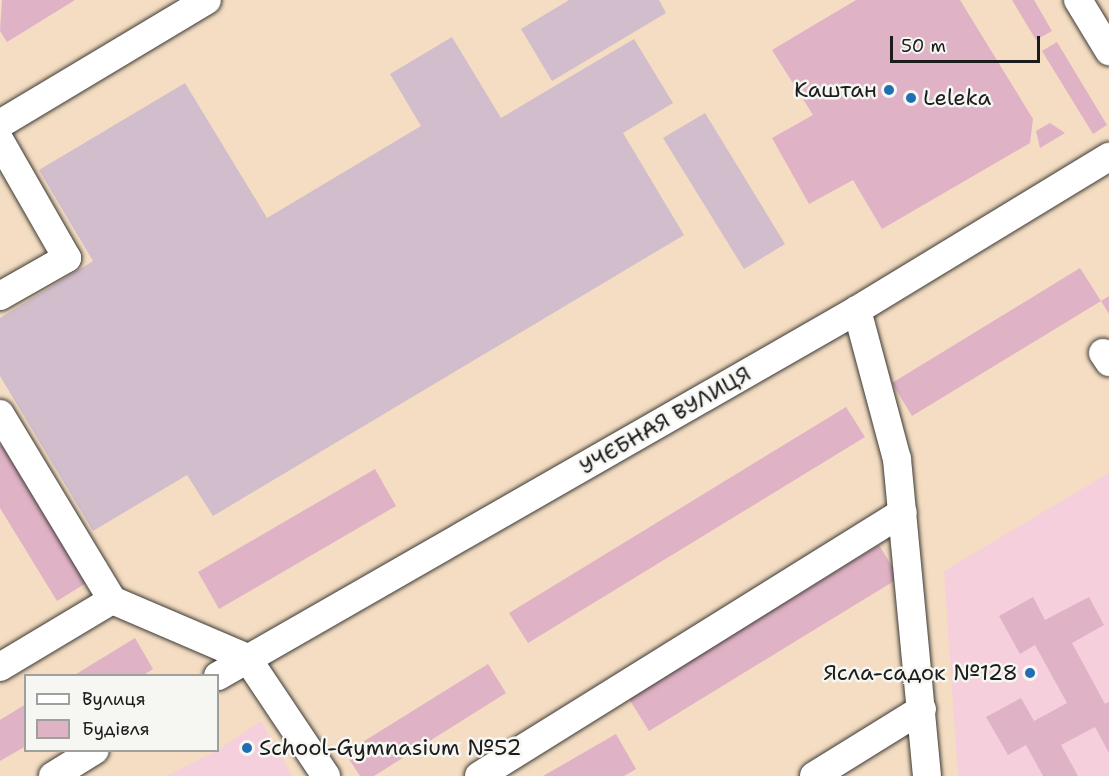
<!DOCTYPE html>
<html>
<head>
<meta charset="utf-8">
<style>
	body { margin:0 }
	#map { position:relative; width:1109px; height:776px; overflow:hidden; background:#f4ddc2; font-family:"Shantell Sans",sans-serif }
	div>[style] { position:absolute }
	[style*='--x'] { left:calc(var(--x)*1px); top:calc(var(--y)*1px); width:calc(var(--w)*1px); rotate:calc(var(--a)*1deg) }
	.built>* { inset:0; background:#f5cfdb }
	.industrial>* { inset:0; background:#d1bdcc }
	.building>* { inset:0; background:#e0b2c6 }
	.roads { filter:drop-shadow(0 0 2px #3c3935) drop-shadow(0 0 2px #3c3935) }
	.minor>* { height:28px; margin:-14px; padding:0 14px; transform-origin:14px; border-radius:14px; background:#fff }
	.dots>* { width:16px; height:16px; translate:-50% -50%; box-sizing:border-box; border:3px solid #f6f6f2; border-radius:50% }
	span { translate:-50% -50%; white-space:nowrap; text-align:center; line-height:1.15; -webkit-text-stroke:5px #f6f6f2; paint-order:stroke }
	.poi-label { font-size:22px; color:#1c1c1c }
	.right { translate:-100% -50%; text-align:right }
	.left { translate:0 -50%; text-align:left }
	.street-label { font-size:22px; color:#1c1c1c }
	.legend { position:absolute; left:24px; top:674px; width:195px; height:78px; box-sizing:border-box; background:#f6f6f2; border:2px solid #9f9f9c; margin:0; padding:8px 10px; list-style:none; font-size:18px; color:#1c1c1c }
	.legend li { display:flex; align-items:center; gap:12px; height:30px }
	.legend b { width:30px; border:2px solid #9f9f9c }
	.scale { position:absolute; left:890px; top:36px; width:150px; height:27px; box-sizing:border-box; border:3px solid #1c1c1c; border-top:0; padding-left:8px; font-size:18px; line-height:21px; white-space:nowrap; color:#1c1c1c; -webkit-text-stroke:4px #f6f6f2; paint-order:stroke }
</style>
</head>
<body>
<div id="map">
	<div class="built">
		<i style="clip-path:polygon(1109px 473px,1109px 776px,958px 776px,944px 571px)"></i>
		<i style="clip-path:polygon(261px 721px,292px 776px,166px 776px,218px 750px)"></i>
	</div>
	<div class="industrial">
		<i style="clip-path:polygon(569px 0,659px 0,666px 13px,552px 81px,521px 29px)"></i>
		<i style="clip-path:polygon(452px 37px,501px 118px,634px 39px,673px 103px,623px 133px,684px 235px,213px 516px,187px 475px,93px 531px,0 376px,0 318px,93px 261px,39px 170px,185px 83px,267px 218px,421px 126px,390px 74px)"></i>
		<i style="clip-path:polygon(705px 113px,785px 244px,744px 269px,663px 138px)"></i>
	</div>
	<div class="building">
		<i style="clip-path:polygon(2px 0,75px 0,7px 42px,0 31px)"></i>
		<i style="clip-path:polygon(856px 0,960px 0,1033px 119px,1030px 143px,882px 229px,853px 180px,809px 204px,772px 138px,813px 115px,772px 50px)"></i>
		<i style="clip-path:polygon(1012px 0,1034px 0,1052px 31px,1036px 40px)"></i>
		<i style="clip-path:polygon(1057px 42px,1107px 125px,1093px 134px,1042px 51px)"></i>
		<i style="clip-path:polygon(1050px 123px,1065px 133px,1040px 148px,1036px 131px)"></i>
		<i style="clip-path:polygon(1080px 268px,1101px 301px,912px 416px,892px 383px)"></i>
		<i style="clip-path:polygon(1109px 296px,1109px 314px,1101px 301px)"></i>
		<i style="clip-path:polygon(846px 407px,865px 437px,528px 643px,509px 613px)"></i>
		<i style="clip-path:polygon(7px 442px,91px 580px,57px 601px,0 508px,0 446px)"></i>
		<i style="clip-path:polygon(375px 469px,396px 506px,219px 609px,198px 572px)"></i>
		<i style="clip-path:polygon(879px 545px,899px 578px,649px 731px,629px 699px)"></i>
		<i style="clip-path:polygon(1033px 597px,1045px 620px,1089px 597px,1104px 625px,1072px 643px,1105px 704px,1109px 702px,1109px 753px,1095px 727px,1061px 745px,1078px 776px,1043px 776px,1026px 745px,1008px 755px,986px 717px,1021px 698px,1034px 721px,1067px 703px,1035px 645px,1020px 654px,999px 616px)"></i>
		<i style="clip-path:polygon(135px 638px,153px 669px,142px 676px,73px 676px)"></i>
		<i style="clip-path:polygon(488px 664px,506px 693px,374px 776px,360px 776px,345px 753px)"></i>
		<i style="clip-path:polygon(26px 704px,26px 746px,0 761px,0 720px)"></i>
		<i style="clip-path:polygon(616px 734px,636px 769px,624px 776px,543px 776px)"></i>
	</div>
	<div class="roads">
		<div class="minor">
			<i style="--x:1078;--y:0;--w:60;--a:58.7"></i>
			<i style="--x:0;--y:124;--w:241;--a:-30.9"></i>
			<i style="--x:0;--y:141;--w:135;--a:60.2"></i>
			<i style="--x:67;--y:258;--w:77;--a:150.4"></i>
			<i style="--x:857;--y:310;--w:154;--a:75"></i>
			<i style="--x:897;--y:459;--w:318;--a:84.6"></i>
			<i style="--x:1103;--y:353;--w:11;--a:56"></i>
			<i style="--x:0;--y:414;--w:217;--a:58.9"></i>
			<i style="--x:112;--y:600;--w:147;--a:23.2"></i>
			<i style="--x:247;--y:658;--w:142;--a:56.2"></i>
			<i style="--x:0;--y:667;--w:131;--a:-30.9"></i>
			<i style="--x:218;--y:676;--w:736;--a:-29.8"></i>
			<i style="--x:857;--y:310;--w:295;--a:-31.3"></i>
			<i style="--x:53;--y:776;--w:49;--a:-31.8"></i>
			<i style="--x:479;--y:776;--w:499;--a:-31.9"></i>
			<i style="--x:814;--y:776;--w:127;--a:-31.8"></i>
		</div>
	</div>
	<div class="dots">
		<i style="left:889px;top:90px;background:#1f6fb2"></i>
		<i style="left:911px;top:98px;background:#1f6fb2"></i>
		<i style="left:1030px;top:673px;background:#1f6fb2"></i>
		<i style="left:247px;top:748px;background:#1f6fb2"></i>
	</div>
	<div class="poi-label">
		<span class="right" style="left:877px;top:90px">Каштан</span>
		<span class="left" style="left:923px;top:98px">Leleka</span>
		<span class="right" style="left:1018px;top:673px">Ясла-садок №128</span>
		<span class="left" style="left:259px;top:748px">School-Gymnasium №52</span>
	</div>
	<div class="street-label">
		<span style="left:665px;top:420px;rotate:-30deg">УЧЄБНАЯ ВУЛИЦЯ</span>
	</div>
	<ul class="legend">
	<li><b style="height:8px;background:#fff"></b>Вулиця</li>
	<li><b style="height:16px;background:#e0b2c6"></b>Будівля</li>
	</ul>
	<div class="scale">50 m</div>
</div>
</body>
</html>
